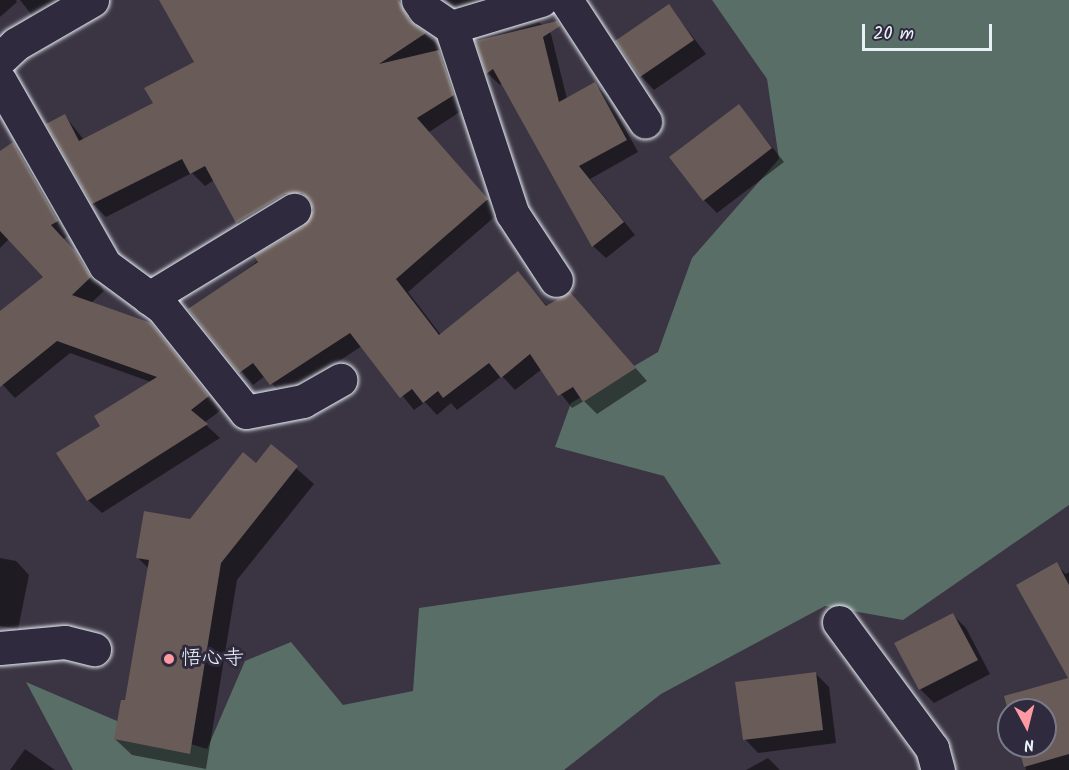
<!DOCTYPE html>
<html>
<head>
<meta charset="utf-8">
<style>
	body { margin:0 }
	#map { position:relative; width:1069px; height:770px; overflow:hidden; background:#3b3442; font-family:Kalam,"Klee One",sans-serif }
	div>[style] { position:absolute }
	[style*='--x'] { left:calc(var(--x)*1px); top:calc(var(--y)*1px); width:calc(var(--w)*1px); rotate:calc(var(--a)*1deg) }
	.green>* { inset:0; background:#596e67 }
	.shadow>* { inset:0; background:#0007 }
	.building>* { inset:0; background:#695b57 }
	.roads { filter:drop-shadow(0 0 2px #e8f1f8) drop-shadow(0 0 2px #e8f1f8) }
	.minor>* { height:33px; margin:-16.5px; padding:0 16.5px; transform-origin:16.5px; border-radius:16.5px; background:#2f2a3d }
	.dots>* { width:16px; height:16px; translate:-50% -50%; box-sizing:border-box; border:3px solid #2f2a3d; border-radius:50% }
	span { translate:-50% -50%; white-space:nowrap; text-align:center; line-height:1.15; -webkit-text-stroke:6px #2f2a3d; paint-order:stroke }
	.poi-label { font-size:21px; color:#e8f1f8 }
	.left { translate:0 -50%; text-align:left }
	.north { position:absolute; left:997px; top:698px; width:60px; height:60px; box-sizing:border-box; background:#2f2a3d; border:2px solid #797a88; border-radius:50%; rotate:173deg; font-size:16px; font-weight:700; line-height:24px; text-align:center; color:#e8f1f8 }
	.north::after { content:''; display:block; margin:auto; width:21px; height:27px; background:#ff9aa2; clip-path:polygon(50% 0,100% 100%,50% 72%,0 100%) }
	.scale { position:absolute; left:862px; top:24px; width:130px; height:27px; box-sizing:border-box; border:3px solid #e8f1f8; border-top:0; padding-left:8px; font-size:18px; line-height:21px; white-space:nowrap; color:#e8f1f8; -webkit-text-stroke:4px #2f2a3d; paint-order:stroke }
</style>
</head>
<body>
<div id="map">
	<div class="green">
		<i style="clip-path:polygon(712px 0,1069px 0,1069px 505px,903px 620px,825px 606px,661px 694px,564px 770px,73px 770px,26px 682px,124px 724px,207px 749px,245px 661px,291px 642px,343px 705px,413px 691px,419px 608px,721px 564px,664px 476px,555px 447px,571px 403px,658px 352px,692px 258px,779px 159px,767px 79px)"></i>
	</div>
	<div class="shadow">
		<i style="clip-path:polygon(0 0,16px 0,17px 2px,0 17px)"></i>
		<i style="clip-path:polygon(20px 0,93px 0,42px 28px)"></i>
		<i style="clip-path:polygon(161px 0,418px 0,412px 16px,418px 28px,448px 54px,466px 108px,429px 132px,499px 213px,408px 292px,441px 335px,518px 273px,547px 306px,582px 307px,647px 381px,597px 414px,584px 401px,572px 408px,542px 369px,515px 390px,502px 376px,457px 410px,451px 403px,437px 415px,425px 402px,414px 410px,362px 346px,284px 397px,265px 376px,253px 385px,190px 310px,305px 227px,313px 206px,298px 206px,250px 235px,237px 222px,214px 180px,205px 186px,192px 173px,106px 217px,93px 204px,48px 125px,65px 116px,84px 140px,155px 104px,197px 62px)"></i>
		<i style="clip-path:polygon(446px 0,531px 0,468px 19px)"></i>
		<i style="clip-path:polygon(669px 6px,706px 54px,654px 90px,641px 76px)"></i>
		<i style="clip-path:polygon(539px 22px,551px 34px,567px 99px,594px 84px,607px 96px,638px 152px,590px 179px,635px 235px,606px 258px,593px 246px,503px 83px,500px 85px,487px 73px,477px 40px)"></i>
		<i style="clip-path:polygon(739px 106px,784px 162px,717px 213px,704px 200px)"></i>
		<i style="clip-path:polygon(13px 144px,26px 157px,70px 235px,63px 239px,88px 266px,104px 291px,91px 303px,150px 325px,221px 410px,204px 423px,220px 438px,102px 513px,88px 500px,58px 453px,102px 426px,151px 382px,70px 353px,15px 398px,0 382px,0 313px,45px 277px,9px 239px,0 248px,0 153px)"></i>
		<i style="clip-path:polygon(271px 446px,314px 484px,237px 580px,206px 769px,132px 755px,115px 739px,126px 702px,149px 569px,137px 557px,191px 520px,256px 465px)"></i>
		<i style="clip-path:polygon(0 558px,16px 561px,29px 575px,18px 629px,0 626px)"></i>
		<i style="clip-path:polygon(1056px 564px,1066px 574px,1069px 572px,1069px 677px)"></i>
		<i style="clip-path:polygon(953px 615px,966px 628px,990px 674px,934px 703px,920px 689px)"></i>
		<i style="clip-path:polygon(815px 673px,829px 687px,836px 743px,758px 753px,745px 739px)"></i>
		<i style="clip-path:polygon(1069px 680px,1069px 770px,1026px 770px,1020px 746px,1045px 746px,1045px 710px,1010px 710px,1006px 697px)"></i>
		<i style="clip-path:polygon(25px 749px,55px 770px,10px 770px)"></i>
		<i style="clip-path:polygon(768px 758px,780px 770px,746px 770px)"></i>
	</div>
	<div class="building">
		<i style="clip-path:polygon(159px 0,399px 0,409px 20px,426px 33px,379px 64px,439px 50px,454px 95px,417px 118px,488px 199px,396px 279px,439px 335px,518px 271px,546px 306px,570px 292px,636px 368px,583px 402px,573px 387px,558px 396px,530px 354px,501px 378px,489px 363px,443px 398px,438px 391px,423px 403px,412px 389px,400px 398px,350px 333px,270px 385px,253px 363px,239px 373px,188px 309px,258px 262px,254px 256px,304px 226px,313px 210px,310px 200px,302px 193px,285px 194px,236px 223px,205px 166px,190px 174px,182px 159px,92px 204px,46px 124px,65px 114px,79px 141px,153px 103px,144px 88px,194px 62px)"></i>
		<i style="clip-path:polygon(669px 4px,694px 40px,640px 77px,615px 41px)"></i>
		<i style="clip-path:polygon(557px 21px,560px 26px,543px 37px,559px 102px,595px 82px,627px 140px,579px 166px,624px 222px,592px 247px,493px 69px,486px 74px,475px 41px)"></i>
		<i style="clip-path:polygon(739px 104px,772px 148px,703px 201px,669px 157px)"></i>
		<i style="clip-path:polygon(13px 142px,58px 221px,51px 225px,75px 251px,91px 277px,72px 295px,151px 323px,209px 396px,191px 410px,208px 424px,87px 501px,56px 453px,100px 426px,94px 416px,157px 377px,57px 341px,0 387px,0 311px,43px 277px,0 231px,0 151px)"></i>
		<i style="clip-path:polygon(271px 444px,298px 466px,221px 563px,190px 754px,114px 739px,121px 700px,125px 700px,149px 560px,136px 558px,144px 511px,190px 519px,243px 452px,256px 463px)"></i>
		<i style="clip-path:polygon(1057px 562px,1069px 585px,1069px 754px,1024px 767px,1018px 746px,1045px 746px,1045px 710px,1009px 710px,1009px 714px,1004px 696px,1068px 678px,1016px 585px)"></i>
		<i style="clip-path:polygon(953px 613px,978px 660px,919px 690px,894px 643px)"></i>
		<i style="clip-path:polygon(816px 672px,823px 730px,743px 740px,735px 682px)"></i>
	</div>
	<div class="roads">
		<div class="minor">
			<i style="--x:418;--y:0;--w:11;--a:56"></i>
			<i style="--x:424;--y:9;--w:32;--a:34"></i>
			<i style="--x:451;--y:27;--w:94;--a:-16.7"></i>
			<i style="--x:566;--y:0;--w:145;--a:56.9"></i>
			<i style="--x:451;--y:27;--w:196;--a:71.8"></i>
			<i style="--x:512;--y:213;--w:80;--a:56.7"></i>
			<i style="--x:0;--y:59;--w:22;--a:-43"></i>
			<i style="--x:16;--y:44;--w:88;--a:-30.1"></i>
			<i style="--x:0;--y:81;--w:212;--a:60.3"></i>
			<i style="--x:105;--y:265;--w:71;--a:36.4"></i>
			<i style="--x:162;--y:307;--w:134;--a:51.3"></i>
			<i style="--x:246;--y:412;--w:58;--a:-10.9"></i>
			<i style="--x:303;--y:401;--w:43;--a:-29.6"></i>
			<i style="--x:149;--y:298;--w:170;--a:-31.3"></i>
			<i style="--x:839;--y:622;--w:157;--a:53.6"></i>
			<i style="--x:932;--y:748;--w:23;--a:75"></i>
			<i style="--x:0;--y:648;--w:65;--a:-5.3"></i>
			<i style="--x:65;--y:642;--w:30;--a:14"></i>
		</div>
	</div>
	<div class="dots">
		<i style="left:169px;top:659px;background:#ff9aa2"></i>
	</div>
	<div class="poi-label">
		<span class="left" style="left:181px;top:659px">悟心寺</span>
	</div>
	<div class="north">N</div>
	<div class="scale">20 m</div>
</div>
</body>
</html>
